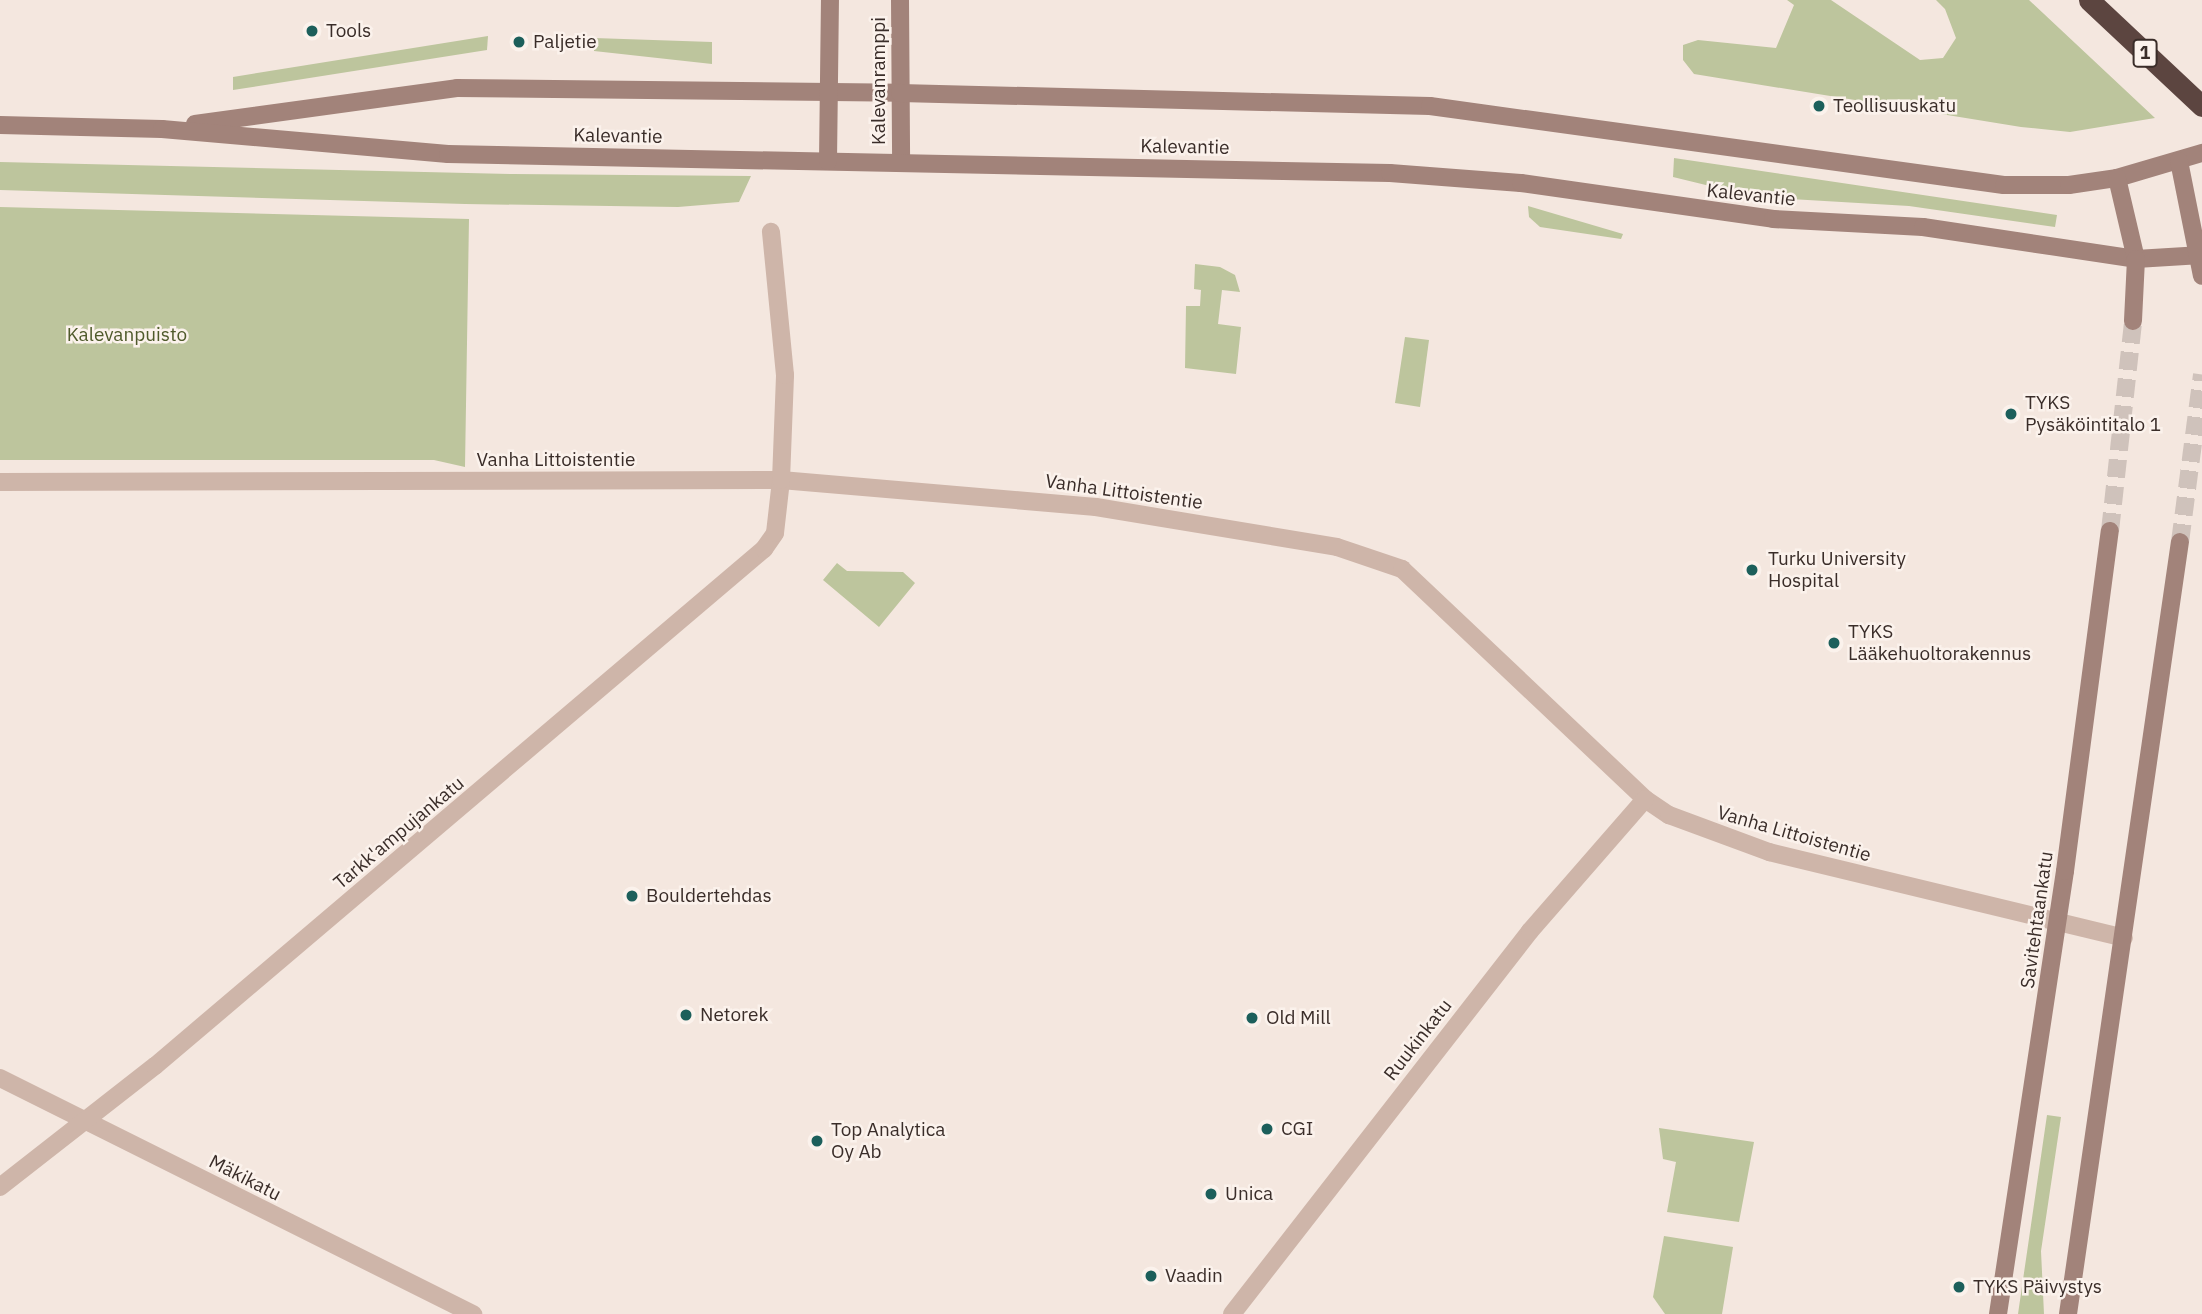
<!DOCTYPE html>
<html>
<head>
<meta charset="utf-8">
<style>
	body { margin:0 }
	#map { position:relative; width:2202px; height:1314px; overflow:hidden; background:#f4e7df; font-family:"IBM Plex Sans",sans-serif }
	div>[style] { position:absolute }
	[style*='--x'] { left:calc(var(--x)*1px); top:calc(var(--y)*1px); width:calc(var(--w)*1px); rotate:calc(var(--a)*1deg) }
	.green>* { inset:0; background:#bdc59d }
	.secondary-tunnel>* { height:18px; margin-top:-9px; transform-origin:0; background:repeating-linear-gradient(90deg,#cfc2bb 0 18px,transparent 0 27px) }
	.street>* { height:18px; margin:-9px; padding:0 9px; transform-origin:9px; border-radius:9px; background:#ceb5a9 }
	.secondary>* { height:18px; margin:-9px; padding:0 9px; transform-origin:9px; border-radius:9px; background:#a2837a }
	.highway>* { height:21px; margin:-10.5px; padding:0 10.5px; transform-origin:10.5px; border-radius:10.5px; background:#5c4540 }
	.dots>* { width:19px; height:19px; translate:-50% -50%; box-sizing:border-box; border:4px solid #fbf2ec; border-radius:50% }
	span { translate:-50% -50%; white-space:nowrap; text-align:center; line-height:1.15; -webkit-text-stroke:5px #fbf2ec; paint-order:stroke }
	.shield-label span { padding:2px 5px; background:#fbf2ec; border:2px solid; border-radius:5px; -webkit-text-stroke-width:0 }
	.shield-label { font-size:18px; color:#3a2d29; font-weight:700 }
	.poi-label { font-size:19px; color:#3a2d29 }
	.left { translate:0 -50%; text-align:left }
	.street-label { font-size:19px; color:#3a2d29 }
	.park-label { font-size:19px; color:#4f5a2b }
</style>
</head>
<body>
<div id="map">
	<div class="green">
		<i style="clip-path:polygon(1787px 0,1831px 0,1920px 60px,1943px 58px,1956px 38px,1945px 9px,1936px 0,2029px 0,2155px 118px,2070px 132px,2021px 127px,1694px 74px,1683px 60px,1683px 45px,1698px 40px,1776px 48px,1794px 5px)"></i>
		<i style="clip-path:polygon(488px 36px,487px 50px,233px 90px,233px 77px)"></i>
		<i style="clip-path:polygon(594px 38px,712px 42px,712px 64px,594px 51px)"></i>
		<i style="clip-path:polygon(1674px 158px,2057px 215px,2055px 227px,1909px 206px,1755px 197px,1673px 177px)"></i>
		<i style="clip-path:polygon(0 162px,513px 174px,751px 176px,739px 202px,678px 207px,465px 204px,0 190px)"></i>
		<i style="clip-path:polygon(1528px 206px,1623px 234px,1621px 239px,1540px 227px,1529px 217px)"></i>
		<i style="clip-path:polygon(0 207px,469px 219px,465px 467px,434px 460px,0 460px)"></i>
		<i style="clip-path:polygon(1195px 264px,1220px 267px,1235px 275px,1240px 292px,1222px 290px,1218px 324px,1241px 327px,1236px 374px,1185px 368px,1186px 306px,1200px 306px,1201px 290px,1194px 289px)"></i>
		<i style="clip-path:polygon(1405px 337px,1429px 340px,1420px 407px,1395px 403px)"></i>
		<i style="clip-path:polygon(837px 563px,847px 571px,903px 572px,915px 583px,879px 627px,823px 580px)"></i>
		<i style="clip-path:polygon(2047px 1115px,2061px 1117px,2041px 1251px,2044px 1314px,2018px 1314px)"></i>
		<i style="clip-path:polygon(1659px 1128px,1754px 1142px,1739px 1222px,1667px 1212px,1676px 1162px,1663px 1159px)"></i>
		<i style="clip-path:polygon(1664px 1236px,1733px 1247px,1722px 1314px,1665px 1314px,1653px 1297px)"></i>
	</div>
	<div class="secondary-tunnel">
		<i style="--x:2110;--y:531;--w:211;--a:-83.7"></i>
		<i style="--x:2180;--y:542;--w:169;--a:-82.5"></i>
	</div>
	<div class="street">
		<i style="--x:0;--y:482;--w:781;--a:-0.15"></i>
		<i style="--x:781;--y:480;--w:316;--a:4.9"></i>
		<i style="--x:1096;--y:507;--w:244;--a:9.4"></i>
		<i style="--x:1337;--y:547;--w:69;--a:18.7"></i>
		<i style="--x:1402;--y:569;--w:335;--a:43.4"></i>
		<i style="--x:1645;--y:799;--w:29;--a:34"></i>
		<i style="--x:1669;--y:815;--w:107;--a:20.3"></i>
		<i style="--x:1769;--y:852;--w:365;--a:13.6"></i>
		<i style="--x:0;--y:1078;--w:529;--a:26.52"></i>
		<i style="--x:0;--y:1187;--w:197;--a:-38"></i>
		<i style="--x:155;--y:1066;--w:799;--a:-40.33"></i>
		<i style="--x:764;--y:549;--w:19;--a:-55"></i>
		<i style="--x:775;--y:533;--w:53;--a:-83.5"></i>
		<i style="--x:781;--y:480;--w:105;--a:-87.8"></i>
		<i style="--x:785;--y:375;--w:144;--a:-95.6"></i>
		<i style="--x:1232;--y:1314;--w:485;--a:-52.1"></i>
		<i style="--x:1530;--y:931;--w:175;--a:-48.9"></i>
	</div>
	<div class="secondary">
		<i style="--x:900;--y:0;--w:163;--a:89.6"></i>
		<i style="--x:195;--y:124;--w:264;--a:-7.8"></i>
		<i style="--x:457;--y:88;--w:443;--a:0.6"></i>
		<i style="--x:900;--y:93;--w:530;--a:1.41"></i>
		<i style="--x:1430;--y:106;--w:579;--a:7.84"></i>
		<i style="--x:2004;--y:185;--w:65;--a:0"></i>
		<i style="--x:2069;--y:185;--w:49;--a:-8.3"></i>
		<i style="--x:2117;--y:178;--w:89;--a:-16.4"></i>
		<i style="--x:0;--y:125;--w:162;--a:1.4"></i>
		<i style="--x:162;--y:129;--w:287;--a:5"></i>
		<i style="--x:448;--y:154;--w:942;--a:1.16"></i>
		<i style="--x:1390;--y:173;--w:131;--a:4.4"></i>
		<i style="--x:1521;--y:183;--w:255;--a:8.1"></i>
		<i style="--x:1773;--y:219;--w:150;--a:3.1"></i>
		<i style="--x:1923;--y:227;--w:215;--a:8.5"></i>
		<i style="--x:2136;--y:259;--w:66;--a:-3.5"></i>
		<i style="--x:828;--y:161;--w:161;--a:-89.3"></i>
		<i style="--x:2179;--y:161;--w:117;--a:78.7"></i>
		<i style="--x:2117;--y:178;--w:83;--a:76.8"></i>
		<i style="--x:2136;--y:259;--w:62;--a:92.8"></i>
		<i style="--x:1998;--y:1314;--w:448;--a:-81.4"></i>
		<i style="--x:2065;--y:871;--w:343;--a:-82.5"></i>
		<i style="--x:2068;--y:1314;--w:780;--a:-81.75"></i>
	</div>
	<div class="highway">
		<i style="--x:2089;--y:0;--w:155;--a:43.2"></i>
	</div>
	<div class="dots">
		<i style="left:312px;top:31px;background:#1c5f5b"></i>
		<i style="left:519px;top:42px;background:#1c5f5b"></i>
		<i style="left:1819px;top:106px;background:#1c5f5b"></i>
		<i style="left:2011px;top:414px;background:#1c5f5b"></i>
		<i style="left:1752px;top:570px;background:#1c5f5b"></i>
		<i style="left:1834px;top:643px;background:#1c5f5b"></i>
		<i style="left:632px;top:896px;background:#1c5f5b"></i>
		<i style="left:686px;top:1015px;background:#1c5f5b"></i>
		<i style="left:1252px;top:1018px;background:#1c5f5b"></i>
		<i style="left:1267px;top:1129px;background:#1c5f5b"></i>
		<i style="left:817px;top:1141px;background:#1c5f5b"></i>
		<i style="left:1211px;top:1194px;background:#1c5f5b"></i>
		<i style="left:1151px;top:1276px;background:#1c5f5b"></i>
		<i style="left:1959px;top:1287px;background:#1c5f5b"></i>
	</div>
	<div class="shield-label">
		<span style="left:2145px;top:53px">1</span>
	</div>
	<div class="poi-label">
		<span class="left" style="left:326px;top:31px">Tools</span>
		<span class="left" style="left:533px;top:42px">Paljetie</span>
		<span class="left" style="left:1833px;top:106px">Teollisuuskatu</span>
		<span class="left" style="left:2025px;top:414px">TYKS<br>Pysäköintitalo 1</span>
		<span class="left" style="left:1768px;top:570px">Turku University<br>Hospital</span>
		<span class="left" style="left:1848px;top:643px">TYKS<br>Lääkehuoltorakennus</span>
		<span class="left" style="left:646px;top:896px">Bouldertehdas</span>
		<span class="left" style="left:700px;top:1015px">Netorek</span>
		<span class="left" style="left:1266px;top:1018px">Old Mill</span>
		<span class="left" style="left:1281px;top:1129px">CGI</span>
		<span class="left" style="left:831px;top:1141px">Top Analytica<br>Oy Ab</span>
		<span class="left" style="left:1225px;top:1194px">Unica</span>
		<span class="left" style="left:1165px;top:1276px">Vaadin</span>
		<span class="left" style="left:1973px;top:1287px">TYKS Päivystys</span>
	</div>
	<div class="street-label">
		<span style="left:879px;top:81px;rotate:-90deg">Kalevanramppi</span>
		<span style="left:618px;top:136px;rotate:1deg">Kalevantie</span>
		<span style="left:1185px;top:147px;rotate:1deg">Kalevantie</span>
		<span style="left:1751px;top:195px;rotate:6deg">Kalevantie</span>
		<span style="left:556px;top:460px">Vanha Littoistentie</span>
		<span style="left:1124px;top:492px;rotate:8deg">Vanha Littoistentie</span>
		<span style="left:399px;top:833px;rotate:-40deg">Tarkk'ampujankatu</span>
		<span style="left:1794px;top:834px;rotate:16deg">Vanha Littoistentie</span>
		<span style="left:2037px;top:920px;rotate:-82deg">Savitehtaankatu</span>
		<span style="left:1418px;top:1040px;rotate:-52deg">Ruukinkatu</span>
		<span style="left:245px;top:1178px;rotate:27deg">Mäkikatu</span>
	</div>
	<div class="park-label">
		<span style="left:127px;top:335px">Kalevanpuisto</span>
	</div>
</div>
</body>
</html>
